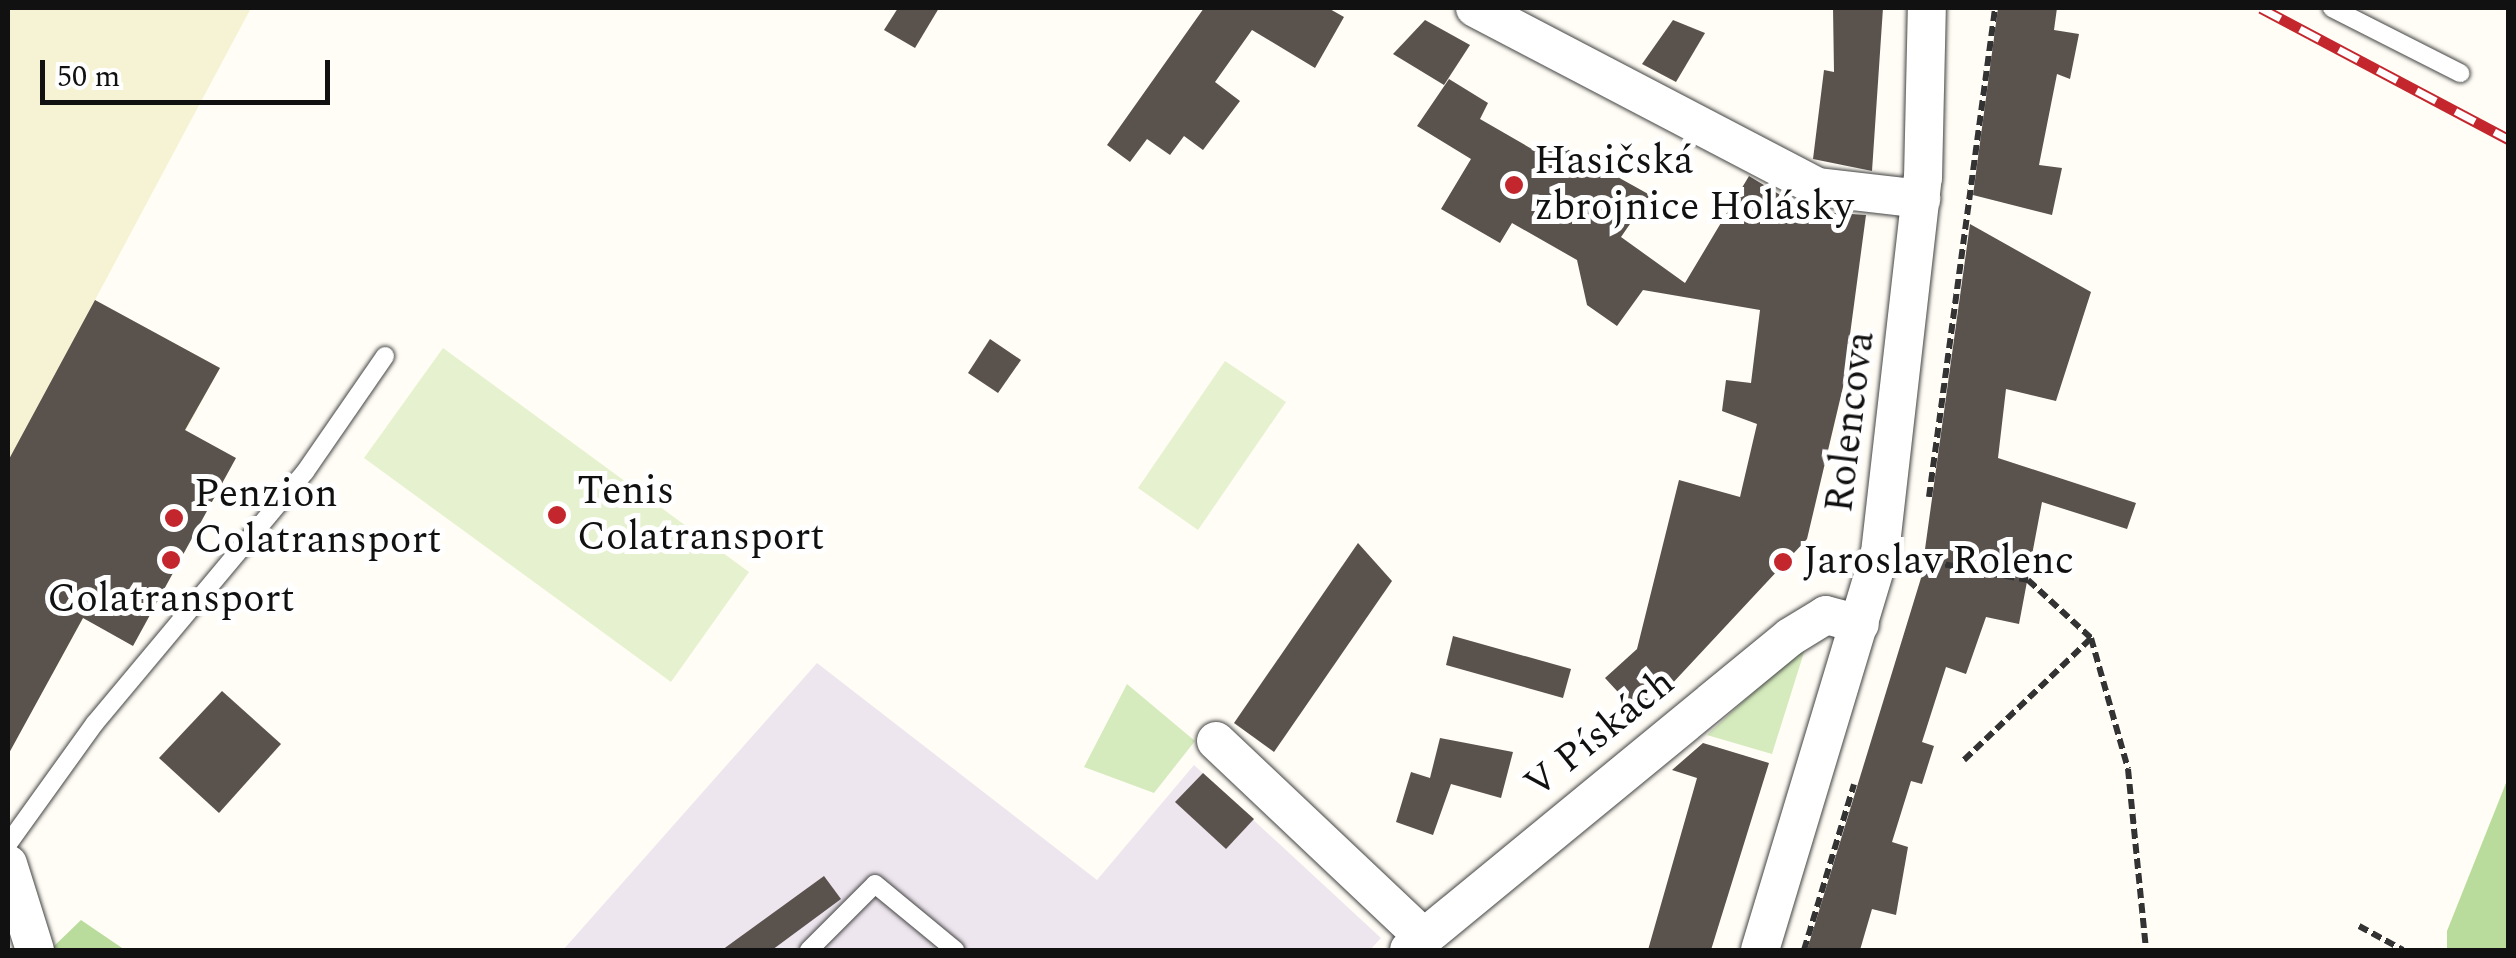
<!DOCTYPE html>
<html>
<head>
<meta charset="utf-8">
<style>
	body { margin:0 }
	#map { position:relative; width:2516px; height:958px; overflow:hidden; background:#fffdf5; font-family:Spectral,serif }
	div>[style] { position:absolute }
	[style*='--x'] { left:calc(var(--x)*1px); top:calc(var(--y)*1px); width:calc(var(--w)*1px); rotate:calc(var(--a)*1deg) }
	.industrial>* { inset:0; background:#eee6ef }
	.farmland>* { inset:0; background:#f6f3d4 }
	.green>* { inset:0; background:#d5ebbd }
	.forest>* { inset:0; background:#b9dc9c }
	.pitch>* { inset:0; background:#e6f2cf }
	.building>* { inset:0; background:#5a524d }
	.path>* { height:6px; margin-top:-3px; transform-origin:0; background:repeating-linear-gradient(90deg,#333 0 10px,transparent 0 15px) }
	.roads { filter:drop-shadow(0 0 2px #444) drop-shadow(0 0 2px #444) }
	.service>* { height:18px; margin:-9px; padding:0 9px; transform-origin:9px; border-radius:9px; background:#fff }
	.minor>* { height:38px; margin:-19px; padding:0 19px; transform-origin:19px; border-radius:19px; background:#fff }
	.rail>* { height:11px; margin-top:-5.5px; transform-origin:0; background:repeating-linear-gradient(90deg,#fff 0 22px,#c4262e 0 44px); box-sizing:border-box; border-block:2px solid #c4262e }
	.dots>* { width:28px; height:28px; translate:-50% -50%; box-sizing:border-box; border:5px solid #fff; border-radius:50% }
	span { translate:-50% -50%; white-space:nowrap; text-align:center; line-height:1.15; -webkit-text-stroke:10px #fff; paint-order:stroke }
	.poi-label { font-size:40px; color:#111 }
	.left { translate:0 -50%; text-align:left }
	.street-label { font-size:40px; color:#111 }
	.frame { position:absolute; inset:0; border:10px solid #111; pointer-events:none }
	.scale { position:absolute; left:40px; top:60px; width:290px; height:45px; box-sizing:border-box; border:5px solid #111; border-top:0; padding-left:12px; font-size:30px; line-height:35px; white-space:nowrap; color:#111; -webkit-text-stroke:8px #fff; paint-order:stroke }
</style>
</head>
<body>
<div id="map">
	<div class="industrial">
		<i style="clip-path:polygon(817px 663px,1097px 880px,1194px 765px,1381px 938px,1370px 950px,563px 950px)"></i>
	</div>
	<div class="farmland">
		<i style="clip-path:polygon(8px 8px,251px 8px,95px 300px,220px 368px,52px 675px,8px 651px)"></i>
	</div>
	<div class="green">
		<i style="clip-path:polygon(1805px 649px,1772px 754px,1707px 735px,1799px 650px)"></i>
		<i style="clip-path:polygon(1127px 684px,1195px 741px,1154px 793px,1084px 767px)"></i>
	</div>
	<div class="forest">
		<i style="clip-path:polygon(2508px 778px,2508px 950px,2447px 950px,2447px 931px)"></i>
		<i style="clip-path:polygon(81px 920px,125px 950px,50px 950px)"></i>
	</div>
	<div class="pitch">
		<i style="clip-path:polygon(443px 348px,749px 572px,671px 682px,364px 458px)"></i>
		<i style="clip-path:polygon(1225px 361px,1286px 402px,1198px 530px,1138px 488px)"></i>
	</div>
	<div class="building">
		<i style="clip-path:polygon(898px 8px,939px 8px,915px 48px,884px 30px)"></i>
		<i style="clip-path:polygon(1204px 8px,1328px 8px,1344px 17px,1315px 68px,1252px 30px,1215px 82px,1240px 101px,1203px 150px,1184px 136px,1170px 155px,1147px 139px,1130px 162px,1107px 145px)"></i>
		<i style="clip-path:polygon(1833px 8px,1883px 8px,1872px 171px,1813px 159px,1824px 70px,1834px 72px)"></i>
		<i style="clip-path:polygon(1998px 8px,2057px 8px,2054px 30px,2079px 34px,2070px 79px,2057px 74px,2039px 165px,2062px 168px,2052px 215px,1973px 195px)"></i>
		<i style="clip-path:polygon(1425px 20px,1470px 45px,1444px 85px,1393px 54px)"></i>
		<i style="clip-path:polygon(1673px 20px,1705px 33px,1676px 82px,1642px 64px)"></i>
		<i style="clip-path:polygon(1449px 79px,1488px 103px,1480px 119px,1544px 156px,1553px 141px,1650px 195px,1621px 237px,1685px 283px,1749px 176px,1807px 211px,1866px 215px,1843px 387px,1807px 539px,1641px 717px,1605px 678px,1637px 649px,1679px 480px,1740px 497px,1757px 424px,1722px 411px,1726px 380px,1751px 383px,1760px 310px,1643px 290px,1617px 326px,1587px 305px,1577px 260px,1512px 223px,1500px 243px,1441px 209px,1471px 159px,1417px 126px)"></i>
		<i style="clip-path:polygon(1970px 224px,2091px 292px,2056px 401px,2006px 389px,1998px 458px,2136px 503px,2127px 529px,2042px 502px,2019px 624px,1986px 617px,1966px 674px,1946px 667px,1922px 742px,1934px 746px,1922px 784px,1911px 781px,1892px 842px,1908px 847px,1896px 915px,1872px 909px,1860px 950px,1807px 950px,1921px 578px)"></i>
		<i style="clip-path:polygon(95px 300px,220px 368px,185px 430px,236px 458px,133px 646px,83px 618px,8px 755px,8px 461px)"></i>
		<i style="clip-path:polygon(990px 339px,1021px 360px,998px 393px,968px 373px)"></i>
		<i style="clip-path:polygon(1358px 543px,1392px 581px,1274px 752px,1234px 723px)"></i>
		<i style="clip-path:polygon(1453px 636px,1571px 669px,1563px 698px,1446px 665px)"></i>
		<i style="clip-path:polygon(222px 691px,281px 744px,219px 813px,159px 758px)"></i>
		<i style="clip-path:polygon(1440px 738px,1513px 752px,1501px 798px,1451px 784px,1433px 835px,1396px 822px,1411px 772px,1430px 778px)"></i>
		<i style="clip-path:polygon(1703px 743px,1769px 763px,1711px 950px,1648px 950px,1697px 778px,1672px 770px)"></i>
		<i style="clip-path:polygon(1203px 773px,1254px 819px,1226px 849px,1175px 802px)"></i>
		<i style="clip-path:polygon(824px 876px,841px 899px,772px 950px,722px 950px)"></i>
	</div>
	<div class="path">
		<i style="--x:1929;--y:497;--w:493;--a:-82.3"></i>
		<i style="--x:1916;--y:559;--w:114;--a:10.6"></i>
		<i style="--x:2028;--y:580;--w:86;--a:42.6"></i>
		<i style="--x:2091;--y:638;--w:136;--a:74.2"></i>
		<i style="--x:2128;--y:769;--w:182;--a:84.3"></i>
		<i style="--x:1964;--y:760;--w:176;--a:-43.8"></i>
		<i style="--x:2359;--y:926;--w:50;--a:28.6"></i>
		<i style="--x:1804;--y:950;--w:173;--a:-73.2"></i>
	</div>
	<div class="roads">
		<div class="service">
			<i style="--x:2332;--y:8;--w:144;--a:26.9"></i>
			<i style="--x:8;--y:844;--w:149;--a:-54.3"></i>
			<i style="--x:95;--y:723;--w:327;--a:-50.1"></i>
			<i style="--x:305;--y:472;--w:141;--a:-55.4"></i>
			<i style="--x:809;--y:950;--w:93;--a:-45"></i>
			<i style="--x:875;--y:884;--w:104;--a:39.5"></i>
		</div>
		<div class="minor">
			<i style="--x:1475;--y:8;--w:387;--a:27.6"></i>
			<i style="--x:1818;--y:187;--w:104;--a:6.6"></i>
			<i style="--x:1216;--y:741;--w:285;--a:43.4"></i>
			<i style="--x:8;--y:864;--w:90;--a:72.6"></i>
			<i style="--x:1409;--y:950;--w:493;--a:-39.4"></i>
			<i style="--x:1790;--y:637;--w:42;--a:-31.4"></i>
			<i style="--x:1826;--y:615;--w:35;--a:15"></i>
			<i style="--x:1760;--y:950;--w:415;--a:-73.2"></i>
			<i style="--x:1880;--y:553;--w:377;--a:-83.5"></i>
			<i style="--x:1923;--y:178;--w:170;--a:-88.7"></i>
		</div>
	</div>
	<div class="rail">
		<i style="--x:2261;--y:8;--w:280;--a:27.9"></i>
	</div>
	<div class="dots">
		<i style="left:1514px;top:185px;background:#c4262e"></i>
		<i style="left:557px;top:515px;background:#c4262e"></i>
		<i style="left:174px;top:518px;background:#c4262e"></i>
		<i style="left:171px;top:560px;background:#c4262e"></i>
		<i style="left:1783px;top:562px;background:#c4262e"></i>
	</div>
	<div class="poi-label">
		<span class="left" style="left:1534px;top:185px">Hasičská<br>zbrojnice Holásky</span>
		<span class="left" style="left:577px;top:515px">Tenis<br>Colatransport</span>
		<span class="left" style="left:194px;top:518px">Penzion<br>Colatransport</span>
		<span class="left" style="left:1803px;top:562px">Jaroslav Rolenc</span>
		<span style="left:171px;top:600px">Colatransport</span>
	</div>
	<div class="street-label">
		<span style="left:1851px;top:422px;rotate:-83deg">Rolencova</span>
		<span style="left:1600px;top:734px;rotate:-39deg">V Pískách</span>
	</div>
	<div class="frame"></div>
	<div class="scale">50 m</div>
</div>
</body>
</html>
